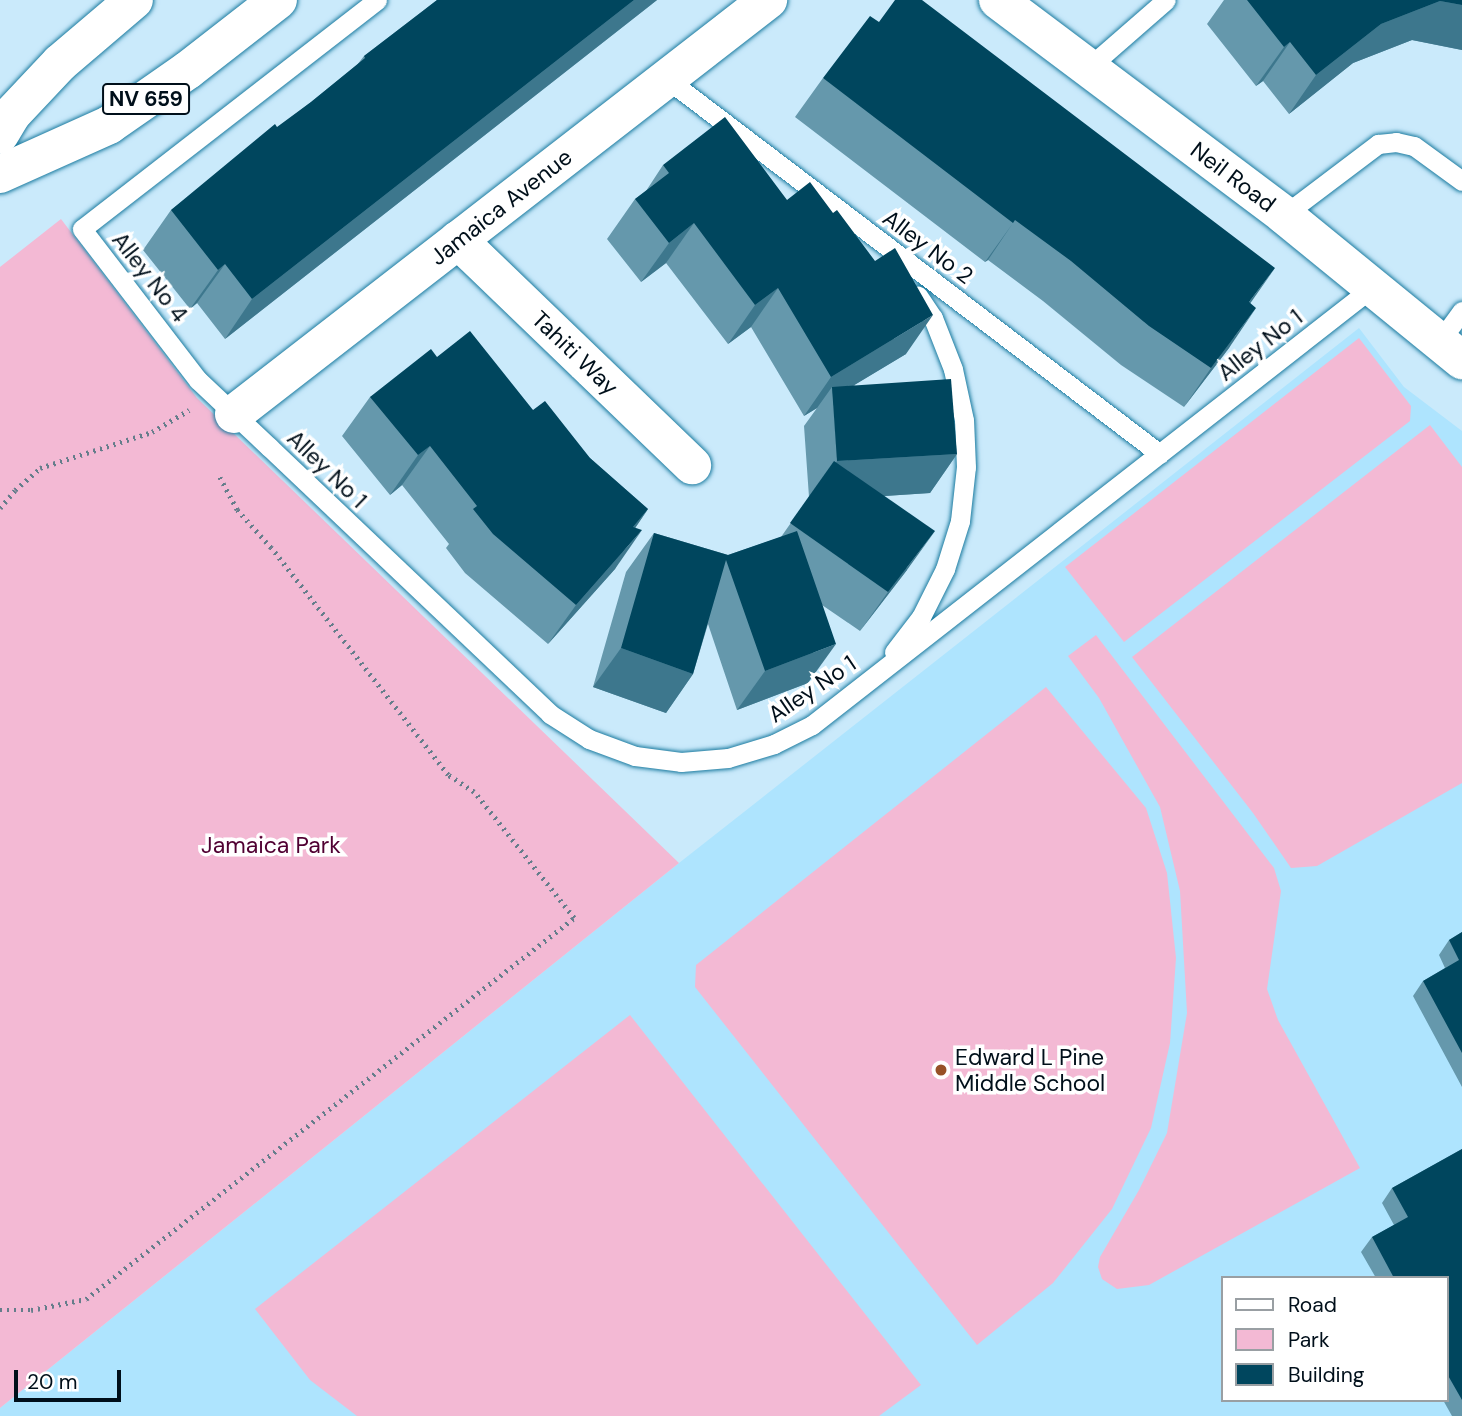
<!DOCTYPE html>
<html>
<head>
<meta charset="utf-8">
<style>
	body { margin:0 }
	#map { position:relative; width:1462px; height:1416px; overflow:hidden; background:#caeafb; font-family:"DM Sans",sans-serif }
	div>[style] { position:absolute }
	[style*='--x'] { left:calc(var(--x)*1px); top:calc(var(--y)*1px); width:calc(var(--w)*1px); rotate:calc(var(--a)*1deg) }
	.built>* { inset:0; background:#aee4fe }
	.green>* { inset:0; background:#f3b9d4 }
	.path>* { height:4.5px; margin-top:-2.25px; transform-origin:0; background:repeating-linear-gradient(90deg,#657d8b 0 2px,transparent 0 7px) }
	.roads { filter:drop-shadow(0 0 2px #1b7ba0) drop-shadow(0 0 2px #1b7ba0) }
	.lane>* { height:19px; margin:-9.5px; padding:0 9.5px; transform-origin:9.5px; border-radius:9.5px; background:#fff }
	.street>* { height:38px; margin:-19px; padding:0 19px; transform-origin:19px; border-radius:19px; background:#fff }
	.secondary>* { height:38px; margin:-19px; padding:0 19px; transform-origin:19px; border-radius:19px; background:#fff }
	.primary>* { height:38px; margin:-19px; padding:0 19px; transform-origin:19px; border-radius:19px; background:#fff }
	.wall>* { inset:0; background:#6598ac }
	.shaded-wall>* { inset:0; background:#3d778d }
	.building>* { inset:0; background:#00465e }
	.dots>* { width:19px; height:19px; translate:-50% -50%; box-sizing:border-box; border:4px solid #fff; border-radius:50% }
	span { translate:-50% -50%; white-space:nowrap; text-align:center; line-height:1.15; -webkit-text-stroke:7px #fff; paint-order:stroke }
	.shield-label span { padding:2px 5px; background:#fff; border:2px solid; border-radius:5px; -webkit-text-stroke-width:0 }
	.shield-label { font-size:21px; color:#000f1a; font-weight:700 }
	.street-label { font-size:23px; color:#000f1a }
	.park-label { font-size:23px; color:#500032 }
	.poi-label { font-size:23px; color:#000f1a }
	.left { translate:0 -50%; text-align:left }
	.legend { position:absolute; left:1221px; top:1276px; width:228px; height:126px; box-sizing:border-box; background:#fff; border:2px solid #999fa3; margin:0; padding:9px 12px; list-style:none; font-size:21px; color:#000f1a }
	.legend li { display:flex; align-items:center; gap:14px; height:35px }
	.legend b { width:35px; border:2px solid #999fa3 }
	.scale { position:absolute; left:14px; top:1370px; width:107px; height:32px; box-sizing:border-box; border:4px solid #000f1a; border-top:0; padding-left:9px; font-size:21px; line-height:24px; white-space:nowrap; color:#000f1a; -webkit-text-stroke:5px #fff; paint-order:stroke }
</style>
</head>
<body>
<div id="map">
	<div class="built">
		<i style="clip-path:polygon(evenodd,1359px 328px,1404px 387px,1462px 431px,1462px 1416px,0 1416px,0 1408px,679px 863px,1359px 328px,1222px 1278px,1446px 1278px,1446px 1400px,1222px 1400px,1222px 1278px)"></i>
	</div>
	<div class="green">
		<i style="clip-path:polygon(61px 219px,197px 398px,679px 863px,0 1408px,0 267px)"></i>
		<i style="clip-path:polygon(1359px 338px,1411px 406px,1410px 421px,1124px 642px,1065px 567px)"></i>
		<i style="clip-path:polygon(1430px 425px,1462px 467px,1462px 783px,1317px 866px,1291px 868px,1253px 813px,1132px 657px)"></i>
		<i style="clip-path:polygon(1096px 635px,1274px 868px,1281px 891px,1267px 989px,1278px 1020px,1360px 1168px,1149px 1285px,1117px 1289px,1102px 1279px,1098px 1267px,1100px 1257px,1139px 1190px,1167px 1133px,1187px 1013px,1180px 891px,1160px 807px,1099px 698px,1068px 656px)"></i>
		<i style="clip-path:polygon(1046px 687px,1146px 808px,1167px 873px,1176px 958px,1170px 1043px,1151px 1128px,1112px 1209px,1053px 1283px,977px 1345px,695px 987px,696px 965px)"></i>
		<i style="clip-path:polygon(630px 1015px,921px 1385px,879px 1416px,357px 1416px,310px 1380px,255px 1309px)"></i>
	</div>
	<div class="path">
		<i style="--x:0;--y:508;--w:23;--a:-50"></i>
		<i style="--x:15;--y:490;--w:33;--a:-41"></i>
		<i style="--x:40;--y:468;--w:118;--a:-17.8"></i>
		<i style="--x:152;--y:432;--w:43;--a:-30.7"></i>
		<i style="--x:0;--y:1310;--w:31;--a:0"></i>
		<i style="--x:31;--y:1310;--w:56;--a:-11.3"></i>
		<i style="--x:86;--y:1299;--w:619;--a:-37.98"></i>
		<i style="--x:574;--y:918;--w:161;--a:-128.4"></i>
		<i style="--x:474;--y:792;--w:31;--a:-147"></i>
		<i style="--x:448;--y:775;--w:288;--a:-127.9"></i>
		<i style="--x:271;--y:548;--w:51;--a:-131.8"></i>
		<i style="--x:237;--y:510;--w:38;--a:-118"></i>
	</div>
	<div class="roads">
		<div class="lane">
			<i style="--x:377;--y:0;--w:373;--a:142.2"></i>
			<i style="--x:82;--y:229;--w:190;--a:52.5"></i>
			<i style="--x:198;--y:380;--w:98;--a:43.3"></i>
			<i style="--x:269;--y:447;--w:388;--a:43.5"></i>
			<i style="--x:550;--y:714;--w:46;--a:32.7"></i>
			<i style="--x:589;--y:739;--w:49;--a:20.3"></i>
			<i style="--x:635;--y:756;--w:46;--a:7.4"></i>
			<i style="--x:681;--y:762;--w:47;--a:-4.9"></i>
			<i style="--x:728;--y:758;--w:48;--a:-16.9"></i>
			<i style="--x:774;--y:744;--w:42;--a:-26.6"></i>
			<i style="--x:812;--y:725;--w:713;--a:-37.99"></i>
			<i style="--x:1088;--y:68;--w:103;--a:-41.1"></i>
			<i style="--x:667;--y:79;--w:619;--a:37.26"></i>
			<i style="--x:1284;--y:215;--w:118;--a:-37.1"></i>
			<i style="--x:1378;--y:144;--w:18;--a:-6"></i>
			<i style="--x:1396;--y:142;--w:18;--a:13"></i>
			<i style="--x:1414;--y:146;--w:59;--a:36.1"></i>
			<i style="--x:1440;--y:341;--w:37;--a:-54"></i>
			<i style="--x:894;--y:652;--w:44;--a:-52.4"></i>
			<i style="--x:921;--y:617;--w:54;--a:-63.4"></i>
			<i style="--x:945;--y:569;--w:50;--a:-72.6"></i>
			<i style="--x:960;--y:521;--w:54;--a:-83.7"></i>
			<i style="--x:966;--y:467;--w:47;--a:-92.4"></i>
			<i style="--x:964;--y:420;--w:52;--a:-102.2"></i>
			<i style="--x:953;--y:369;--w:55;--a:-111.4"></i>
			<i style="--x:933;--y:318;--w:27;--a:-124"></i>
		</div>
		<div class="street">
			<i style="--x:458;--y:240;--w:325;--a:43.9"></i>
			<i style="--x:234;--y:414;--w:676;--a:-37.79"></i>
		</div>
		<div class="secondary">
			<i style="--x:998;--y:0;--w:358;--a:36.9"></i>
			<i style="--x:1284;--y:215;--w:230;--a:39.2"></i>
		</div>
		<div class="primary">
			<i style="--x:0;--y:134;--w:23;--a:-59"></i>
			<i style="--x:12;--y:114;--w:70;--a:-46.7"></i>
			<i style="--x:60;--y:63;--w:97;--a:-40.4"></i>
			<i style="--x:0;--y:174;--w:120;--a:-24.2"></i>
			<i style="--x:109;--y:125;--w:96;--a:-34.8"></i>
			<i style="--x:188;--y:70;--w:114;--a:-37.9"></i>
		</div>
	</div>
	<div class="wall">
		<i style="clip-path:polygon(437px 0,657px 0,225px 339px,197px 303px,190px 309px,143px 250px,171px 210px,311px 102px,357px 65px,364px 56px)"></i>
		<i style="clip-path:polygon(1224px 0,1462px 0,1462px 50px,1412px 40px,1353px 63px,1289px 114px,1263px 81px,1256px 86px,1207px 24px)"></i>
		<i style="clip-path:polygon(823px 78px,1250px 303px,1229px 348px,1184px 407px,1121px 365px,1043px 301px,988px 260px,985px 262px,795px 117px)"></i>
		<i style="clip-path:polygon(663px 165px,787px 200px,906px 354px,854px 385px,957px 454px,930px 493px,884px 496px,907px 570px,860px 631px,822px 605px,808px 683px,737px 710px,708px 624px,693px 674px,666px 713px,593px 687px,626px 572px,654px 533px,728px 555px,781px 537px,809px 497px,804px 426px,817px 408px,804px 416px,751px 327px,728px 344px,666px 263px,641px 282px,607px 239px,635px 199px,646px 191px)"></i>
		<i style="clip-path:polygon(437px 357px,533px 410px,590px 458px,648px 509px,635px 528px,615px 569px,548px 644px,465px 573px,446px 548px,449px 544px,402px 485px,390px 495px,342px 436px,370px 397px)"></i>
		<i style="clip-path:polygon(1462px 932px,1462px 1087px,1413px 996px,1423px 981px,1445px 968px,1439px 955px,1449px 940px)"></i>
		<i style="clip-path:polygon(1462px 1149px,1462px 1416px,1452px 1416px,1443px 1400px,1446px 1400px,1446px 1278px,1376px 1278px,1361px 1252px,1372px 1237px,1394px 1225px,1382px 1203px,1392px 1188px)"></i>
	</div>
	<div class="shaded-wall">
		<i style="clip-path:polygon(634px 0,657px 0,225px 339px,252px 299px)"></i>
		<i style="clip-path:polygon(1440px 1px,1462px 5px,1462px 50px,1412px 40px,1353px 63px,1289px 114px,1316px 75px,1381px 24px)"></i>
		<i style="clip-path:polygon(1290px 42px,1263px 81px,1256px 86px,1284px 47px)"></i>
		<i style="clip-path:polygon(1015px 220px,988px 260px,985px 262px,1013px 223px)"></i>
		<i style="clip-path:polygon(694px 223px,666px 263px,641px 282px,669px 243px)"></i>
		<i style="clip-path:polygon(225px 264px,197px 303px,190px 309px,218px 270px)"></i>
		<i style="clip-path:polygon(1275px 268px,1247px 308px,1249px 302px)"></i>
		<i style="clip-path:polygon(778px 288px,751px 327px,728px 344px,755px 305px)"></i>
		<i style="clip-path:polygon(1256px 308px,1229px 348px,1184px 407px,1211px 368px)"></i>
		<i style="clip-path:polygon(933px 315px,906px 354px,833px 398px,832px 387px,817px 408px,804px 416px,831px 377px)"></i>
		<i style="clip-path:polygon(430px 446px,402px 485px,390px 495px,418px 455px)"></i>
		<i style="clip-path:polygon(957px 454px,930px 493px,809px 501px,837px 461px)"></i>
		<i style="clip-path:polygon(648px 509px,621px 549px,633px 527px)"></i>
		<i style="clip-path:polygon(642px 530px,615px 569px,548px 644px,576px 605px)"></i>
		<i style="clip-path:polygon(935px 531px,907px 570px,860px 631px,888px 592px)"></i>
		<i style="clip-path:polygon(836px 644px,808px 683px,737px 710px,765px 671px)"></i>
		<i style="clip-path:polygon(621px 648px,693px 674px,666px 713px,593px 687px)"></i>
	</div>
	<div class="building">
		<i style="clip-path:polygon(437px 0,634px 0,252px 299px,225px 264px,218px 270px,171px 210px,275px 124px,277px 127px,311px 102px,365px 58px,364px 56px)"></i>
		<i style="clip-path:polygon(895px 0,922px 0,1275px 268px,1249px 302px,1256px 308px,1211px 368px,1149px 326px,1071px 261px,1015px 220px,1013px 223px,823px 78px,870px 16px,879px 22px)"></i>
		<i style="clip-path:polygon(1247px 0,1462px 0,1462px 5px,1440px 1px,1381px 24px,1316px 75px,1290px 42px,1284px 47px)"></i>
		<i style="clip-path:polygon(725px 117px,787px 200px,810px 182px,833px 213px,837px 210px,875px 261px,895px 248px,933px 315px,831px 377px,778px 288px,755px 305px,694px 223px,669px 243px,635px 199px,669px 173px,663px 165px)"></i>
		<i style="clip-path:polygon(470px 331px,533px 410px,545px 401px,590px 458px,648px 509px,633px 527px,642px 530px,576px 605px,493px 534px,473px 509px,477px 506px,430px 446px,418px 455px,370px 397px,431px 349px,437px 357px)"></i>
		<i style="clip-path:polygon(951px 379px,957px 454px,837px 461px,832px 387px)"></i>
		<i style="clip-path:polygon(834px 461px,935px 531px,888px 592px,790px 523px)"></i>
		<i style="clip-path:polygon(797px 531px,836px 644px,765px 671px,726px 560px,693px 674px,621px 648px,654px 533px,728px 555px)"></i>
		<i style="clip-path:polygon(1462px 932px,1462px 1053px,1423px 981px,1459px 960px,1449px 940px)"></i>
		<i style="clip-path:polygon(1462px 1149px,1462px 1400px,1446px 1372px,1446px 1278px,1394px 1278px,1372px 1237px,1408px 1217px,1392px 1188px)"></i>
	</div>
	<div class="dots">
		<i style="left:941px;top:1070px;background:#975127"></i>
	</div>
	<div class="shield-label">
		<span style="left:146px;top:99px">NV 659</span>
	</div>
	<div class="street-label">
		<span style="left:1233px;top:177px;rotate:37deg">Neil Road</span>
		<span style="left:501px;top:207px;rotate:-38deg">Jamaica Avenue</span>
		<span style="left:928px;top:247px;rotate:37deg">Alley No 2</span>
		<span style="left:150px;top:277px;rotate:52deg">Alley No 4</span>
		<span style="left:1260px;top:345px;rotate:-38deg">Alley No 1</span>
		<span style="left:575px;top:353px;rotate:44deg">Tahiti Way</span>
		<span style="left:327px;top:469px;rotate:44deg">Alley No 1</span>
		<span style="left:812px;top:689px;rotate:-34deg">Alley No 1</span>
	</div>
	<div class="park-label">
		<span style="left:271px;top:845px">Jamaica Park</span>
	</div>
	<div class="poi-label">
		<span class="left" style="left:955px;top:1070px">Edward L Pine<br>Middle School</span>
	</div>
	<ul class="legend">
	<li><b style="height:9px;background:#fff"></b>Road</li>
	<li><b style="height:19px;background:#f3b9d4"></b>Park</li>
	<li><b style="height:19px;background:#00465e"></b>Building</li>
	</ul>
	<div class="scale">20 m</div>
</div>
</body>
</html>
